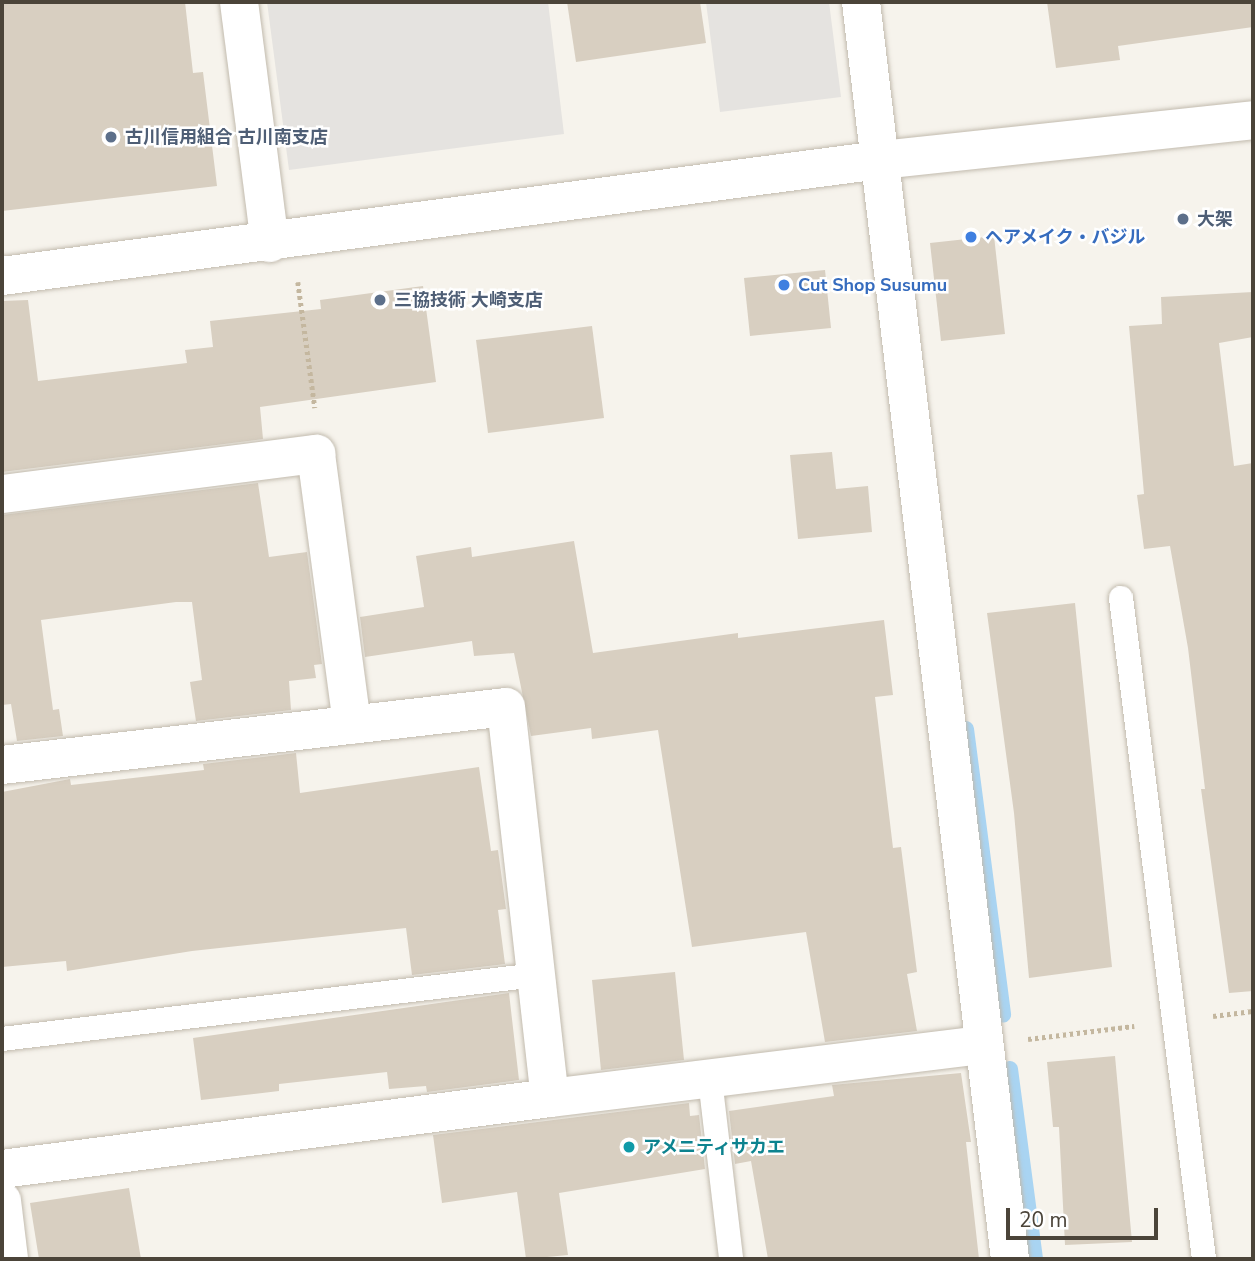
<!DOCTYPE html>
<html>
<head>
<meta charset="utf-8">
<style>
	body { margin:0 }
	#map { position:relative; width:1255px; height:1261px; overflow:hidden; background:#f6f3ec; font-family:"Nunito Sans","Noto Sans JP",sans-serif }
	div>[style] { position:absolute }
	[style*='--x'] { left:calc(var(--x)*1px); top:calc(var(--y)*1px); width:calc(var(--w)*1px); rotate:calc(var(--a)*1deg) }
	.parking>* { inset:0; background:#e5e3e0 }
	.stream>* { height:16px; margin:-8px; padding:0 8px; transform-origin:8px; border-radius:8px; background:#a9d4f2 }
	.building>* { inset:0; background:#d8cfc1 }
	.path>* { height:4.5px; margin-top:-2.25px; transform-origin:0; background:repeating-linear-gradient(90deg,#c4b79f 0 3.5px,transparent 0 7px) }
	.roads { filter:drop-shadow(0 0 2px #c2bbae) drop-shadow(0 0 2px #c2bbae) }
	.service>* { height:24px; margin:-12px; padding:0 12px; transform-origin:12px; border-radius:12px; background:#fff }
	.minor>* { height:38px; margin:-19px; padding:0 19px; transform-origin:19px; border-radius:19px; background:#fff }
	.tertiary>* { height:38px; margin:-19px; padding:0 19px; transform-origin:19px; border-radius:19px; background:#fff }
	.dots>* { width:19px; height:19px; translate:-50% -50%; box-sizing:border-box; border:4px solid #fff; border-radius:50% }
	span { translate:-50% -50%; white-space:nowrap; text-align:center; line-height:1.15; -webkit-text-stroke:5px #fff; paint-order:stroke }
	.service-label { font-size:18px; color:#4e5e75; font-weight:700 }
	.left { translate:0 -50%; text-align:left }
	.shop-label { font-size:18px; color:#366cbe; font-weight:700 }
	.culture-label { font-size:18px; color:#0d838f; font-weight:700 }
	.frame { position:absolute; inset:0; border:4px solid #4b4439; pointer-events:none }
	.scale { position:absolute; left:1006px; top:1208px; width:152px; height:32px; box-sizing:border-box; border:4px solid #4b4439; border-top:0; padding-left:9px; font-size:21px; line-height:24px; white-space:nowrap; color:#4b4439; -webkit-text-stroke:5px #fff; paint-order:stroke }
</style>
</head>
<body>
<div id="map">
	<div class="parking">
		<i style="clip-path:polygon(267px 2px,548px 2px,564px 134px,289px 170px)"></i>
		<i style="clip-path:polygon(706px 2px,829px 2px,841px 97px,720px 112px)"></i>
	</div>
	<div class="stream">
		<i style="--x:966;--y:729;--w:288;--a:82.6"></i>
		<i style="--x:1010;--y:1069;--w:192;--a:82.5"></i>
	</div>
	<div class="building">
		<i style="clip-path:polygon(2px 2px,185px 2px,193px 73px,203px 72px,217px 186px,2px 211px)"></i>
		<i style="clip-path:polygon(567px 2px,700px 2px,706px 43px,576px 62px)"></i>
		<i style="clip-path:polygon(1047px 2px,1253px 2px,1253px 27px,1118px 46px,1120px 60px,1056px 68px)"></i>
		<i style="clip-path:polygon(994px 236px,1005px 334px,941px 341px,930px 243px)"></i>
		<i style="clip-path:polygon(825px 270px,831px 328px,750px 336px,744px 278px)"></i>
		<i style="clip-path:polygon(423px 286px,436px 382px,260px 407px,263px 439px,2px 472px,2px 301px,28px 300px,38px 381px,187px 363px,185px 350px,213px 347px,210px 321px,321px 309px,320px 300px)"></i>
		<i style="clip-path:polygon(1253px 292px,1253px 337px,1219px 343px,1234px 466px,1253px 463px,1253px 991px,1229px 993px,1201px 789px,1205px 789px,1188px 648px,1170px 546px,1144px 549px,1137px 495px,1144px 494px,1129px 326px,1162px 324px,1161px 297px)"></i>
		<i style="clip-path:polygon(592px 326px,604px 418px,488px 433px,476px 340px)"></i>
		<i style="clip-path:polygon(832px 452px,836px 489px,868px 486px,872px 532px,798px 539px,790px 455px)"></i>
		<i style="clip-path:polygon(258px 483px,269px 557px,307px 552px,322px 664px,314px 665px,316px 678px,289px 681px,291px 710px,196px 721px,190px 682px,202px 680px,192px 602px,176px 602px,41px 620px,53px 710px,59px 709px,63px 736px,17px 741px,11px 704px,2px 705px,2px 515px)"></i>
		<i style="clip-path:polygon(574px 541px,593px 653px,738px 633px,738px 638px,884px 620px,893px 695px,875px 697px,893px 848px,901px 847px,917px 972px,907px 974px,917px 1031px,825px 1042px,806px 932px,692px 947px,658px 730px,592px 739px,591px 728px,531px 736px,514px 653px,474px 656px,472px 641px,365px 657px,360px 617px,424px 607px,416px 556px,471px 547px,472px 557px)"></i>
		<i style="clip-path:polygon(1075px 603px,1112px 967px,1029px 978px,1014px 813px,987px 613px)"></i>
		<i style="clip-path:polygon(296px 753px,300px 793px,479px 767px,491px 851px,498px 850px,506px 909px,498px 910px,505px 964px,412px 975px,406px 928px,192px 951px,67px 971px,66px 961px,2px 967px,2px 792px,70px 779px,71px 785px,204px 770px,203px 764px)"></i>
		<i style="clip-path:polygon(675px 972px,684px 1060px,601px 1070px,592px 980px)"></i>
		<i style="clip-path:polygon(509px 993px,519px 1080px,427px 1092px,426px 1086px,389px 1089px,387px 1072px,279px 1084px,279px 1091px,201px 1100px,193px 1038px)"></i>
		<i style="clip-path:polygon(1115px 1056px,1132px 1242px,1065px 1245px,1059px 1127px,1053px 1127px,1047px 1062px)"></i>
		<i style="clip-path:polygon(961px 1073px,971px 1142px,966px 1142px,979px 1259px,768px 1259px,751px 1161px,735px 1164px,729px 1111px,834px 1096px,832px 1085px)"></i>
		<i style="clip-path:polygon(689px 1103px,690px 1116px,699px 1115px,705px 1169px,559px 1193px,568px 1255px,526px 1259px,517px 1192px,442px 1203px,433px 1135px)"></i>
		<i style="clip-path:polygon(129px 1188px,141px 1259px,39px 1259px,30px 1203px)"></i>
	</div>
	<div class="path">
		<i style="--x:298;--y:282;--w:127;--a:82.3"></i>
		<i style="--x:1213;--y:1016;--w:40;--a:-7.1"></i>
		<i style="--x:1028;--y:1039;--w:107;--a:-7"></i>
	</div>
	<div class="roads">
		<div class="service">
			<i style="--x:1121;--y:598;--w:666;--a:82.84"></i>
			<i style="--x:2;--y:1039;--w:538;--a:-6.83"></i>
			<i style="--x:710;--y:1079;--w:181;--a:83.3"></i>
		</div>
		<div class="minor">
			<i style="--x:239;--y:2;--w:243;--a:82.7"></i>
			<i style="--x:861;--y:2;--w:1266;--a:83.24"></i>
			<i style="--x:2;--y:494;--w:317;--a:-7.3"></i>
			<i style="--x:316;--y:454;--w:273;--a:82.4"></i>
			<i style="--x:2;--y:765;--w:507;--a:-6.56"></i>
			<i style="--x:506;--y:707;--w:393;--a:83.6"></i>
			<i style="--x:550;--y:1098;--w:435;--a:-7"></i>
			<i style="--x:2;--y:1169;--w:553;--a:-7.38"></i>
			<i style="--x:2;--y:1201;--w:58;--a:83.1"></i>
		</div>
		<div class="tertiary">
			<i style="--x:2;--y:276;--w:886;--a:-7.53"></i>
			<i style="--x:880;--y:160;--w:375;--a:-6.1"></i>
		</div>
	</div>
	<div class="dots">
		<i style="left:111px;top:137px;background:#5c6f8a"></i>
		<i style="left:1183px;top:219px;background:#5c6f8a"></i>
		<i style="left:971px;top:237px;background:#3f7fe0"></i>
		<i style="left:784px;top:285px;background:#3f7fe0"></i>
		<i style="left:380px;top:300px;background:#5c6f8a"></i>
		<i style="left:629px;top:1147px;background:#0f9aa8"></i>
	</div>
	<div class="service-label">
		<span class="left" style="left:125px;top:137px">古川信用組合 古川南支店</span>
		<span class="left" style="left:1197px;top:219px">大架</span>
		<span class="left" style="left:394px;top:300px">三協技術 大崎支店</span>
	</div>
	<div class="shop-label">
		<span class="left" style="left:985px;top:237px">ヘアメイク・バジル</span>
		<span class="left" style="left:798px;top:285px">Cut Shop Susumu</span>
	</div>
	<div class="culture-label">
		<span class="left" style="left:643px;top:1147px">アメニティサカエ</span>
	</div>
	<div class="frame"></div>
	<div class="scale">20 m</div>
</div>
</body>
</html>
